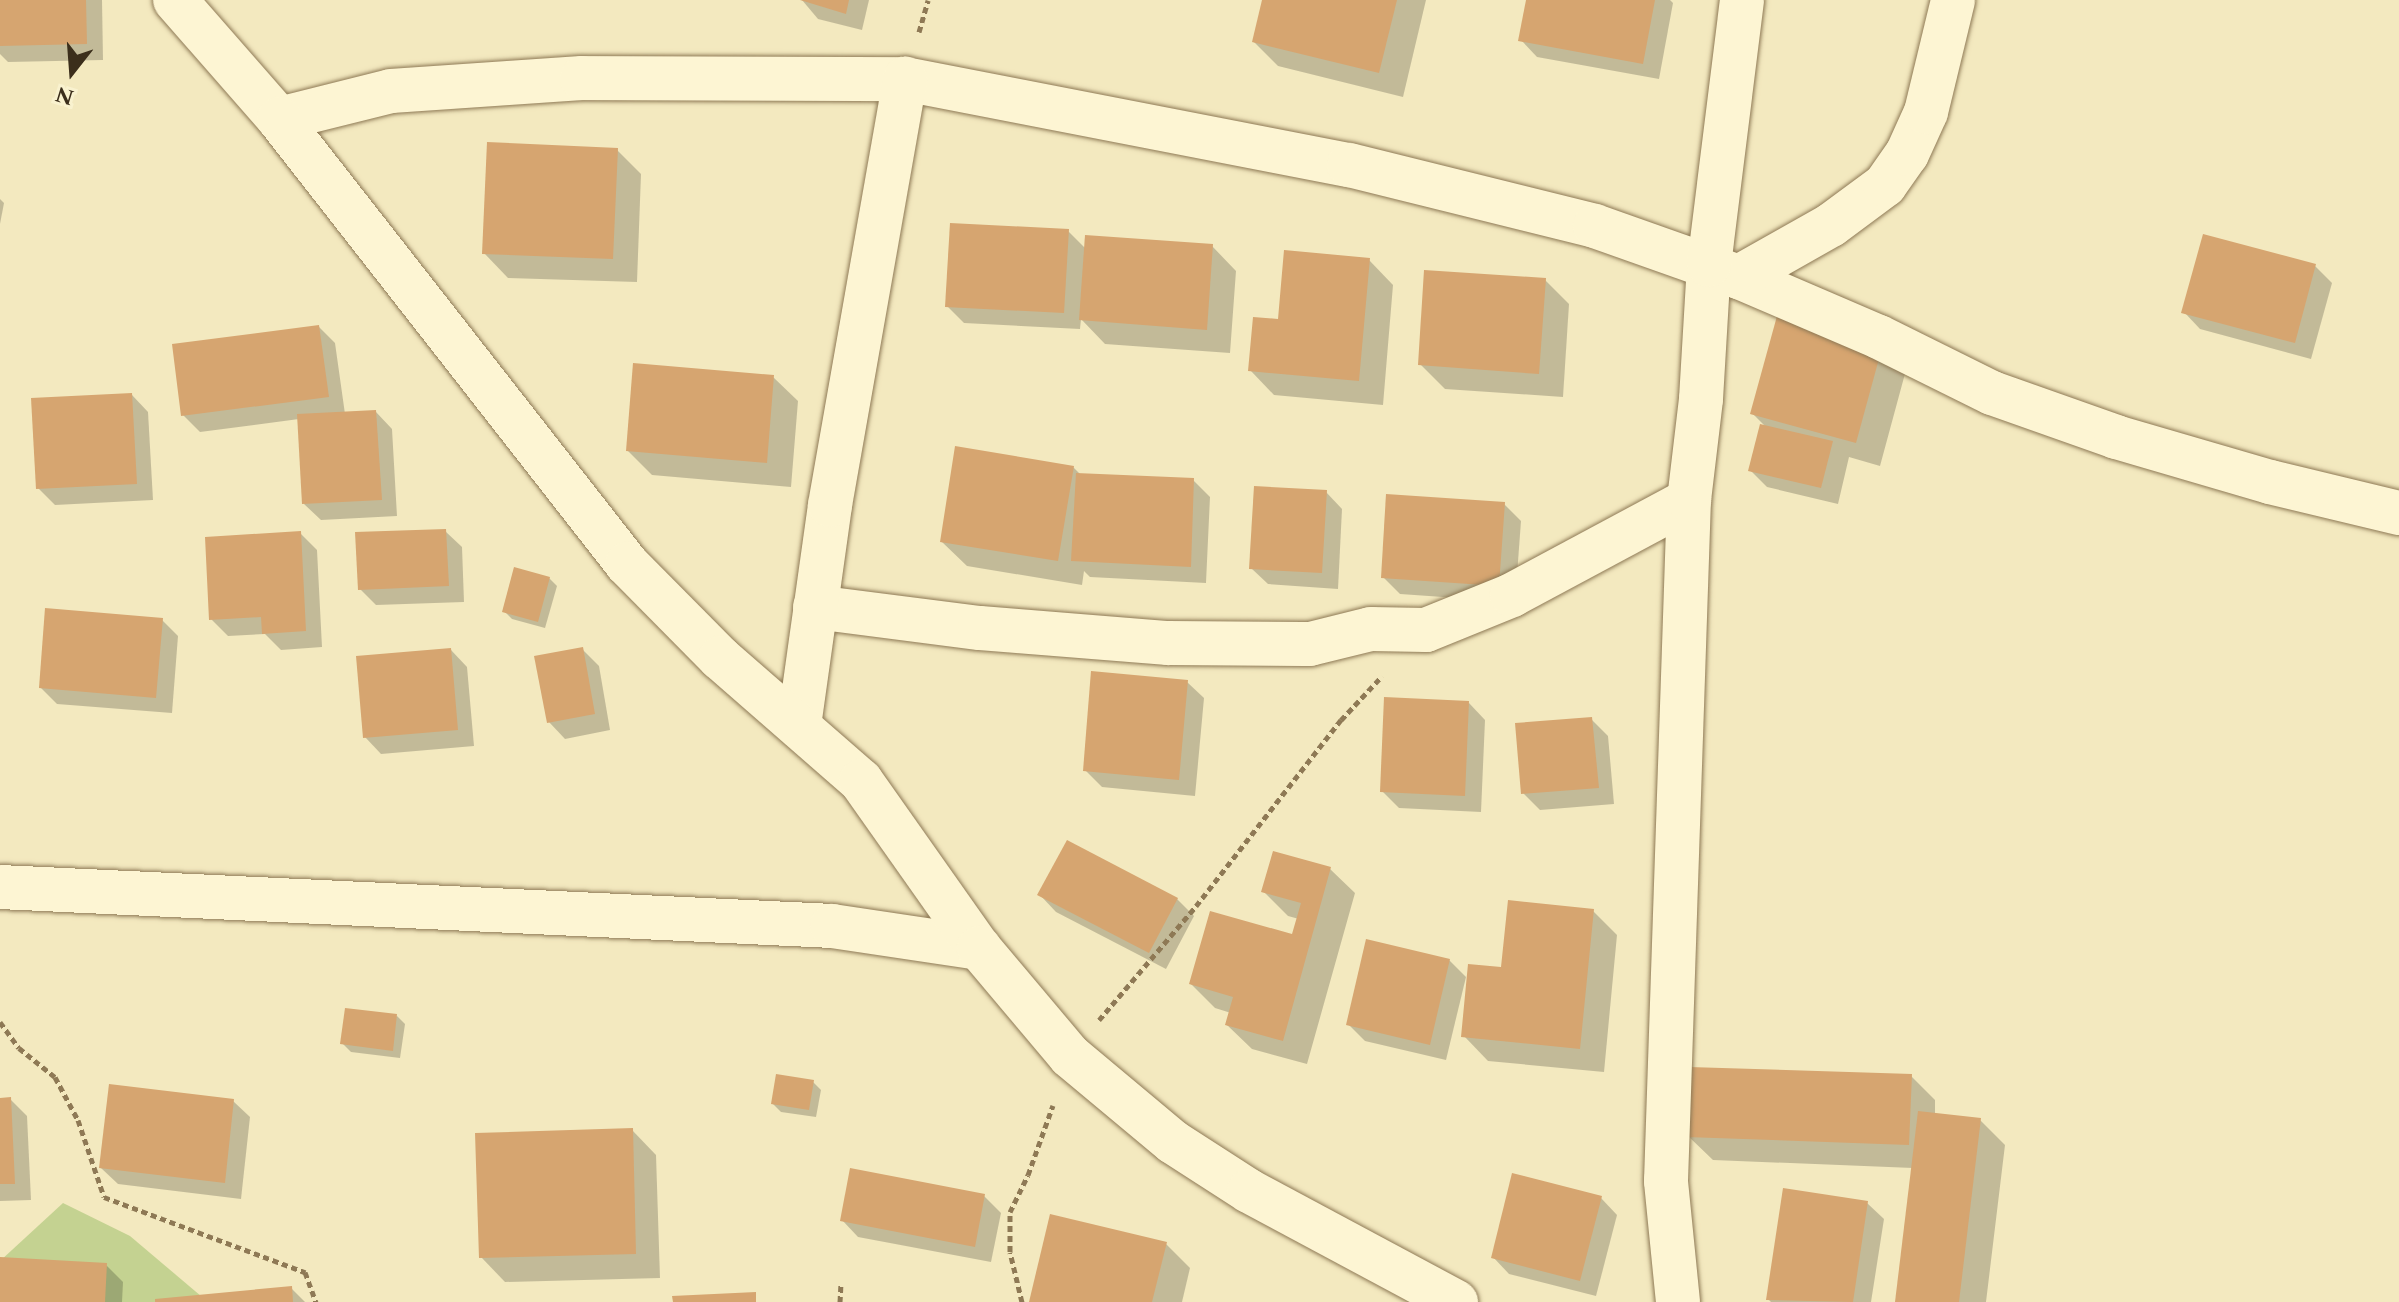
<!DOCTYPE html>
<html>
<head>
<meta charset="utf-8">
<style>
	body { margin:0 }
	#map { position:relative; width:2399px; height:1302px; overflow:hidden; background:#f3e9bf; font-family:Spectral,serif }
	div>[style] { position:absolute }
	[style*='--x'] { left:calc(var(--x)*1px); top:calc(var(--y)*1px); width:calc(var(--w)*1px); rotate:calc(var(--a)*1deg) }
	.green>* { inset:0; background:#c4d291 }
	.shadow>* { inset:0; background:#0003 }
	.building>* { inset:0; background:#d6a570 }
	.path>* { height:5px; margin-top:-2.5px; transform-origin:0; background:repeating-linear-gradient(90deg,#8e7955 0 6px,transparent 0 10px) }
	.roads { filter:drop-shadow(0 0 2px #8e7955) drop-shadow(0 0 2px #8e7955) }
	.street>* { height:44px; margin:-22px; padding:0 22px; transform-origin:22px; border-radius:22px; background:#fdf5d3 }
	.secondary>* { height:44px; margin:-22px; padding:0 22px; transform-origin:22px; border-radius:22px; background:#fdf5d3 }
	span { translate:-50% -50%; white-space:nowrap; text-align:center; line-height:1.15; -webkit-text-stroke:8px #f9f2cf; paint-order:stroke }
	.north { position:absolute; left:32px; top:32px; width:80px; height:80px; -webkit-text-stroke:6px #f9f2cf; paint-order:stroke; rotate:197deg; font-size:22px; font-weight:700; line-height:32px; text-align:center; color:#3b2e1b }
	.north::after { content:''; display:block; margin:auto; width:28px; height:36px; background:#3b2e1b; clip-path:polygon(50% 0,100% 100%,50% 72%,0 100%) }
</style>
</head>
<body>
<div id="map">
	<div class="green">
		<i style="clip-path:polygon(63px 1203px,130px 1236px,208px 1302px,0 1302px,0 1261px)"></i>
	</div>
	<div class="shadow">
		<i style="clip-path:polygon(0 0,102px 0,103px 60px,8px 62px,0 54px)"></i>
		<i style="clip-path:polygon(802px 0,869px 0,862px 30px,818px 19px)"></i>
		<i style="clip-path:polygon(1264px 0,1426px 0,1403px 97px,1278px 66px,1254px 42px)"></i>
		<i style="clip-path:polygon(1528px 0,1670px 0,1673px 3px,1659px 79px,1537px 57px,1521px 40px)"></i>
		<i style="clip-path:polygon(617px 150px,641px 174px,637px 282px,508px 278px,484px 253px)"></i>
		<i style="clip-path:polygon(0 199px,4px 203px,0 224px)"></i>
		<i style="clip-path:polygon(1068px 231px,1086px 249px,1212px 246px,1236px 271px,1230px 353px,1105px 344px,1081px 319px,1080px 329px,964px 323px,947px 306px)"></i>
		<i style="clip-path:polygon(1369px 260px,1393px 285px,1383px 405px,1274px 395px,1250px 370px)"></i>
		<i style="clip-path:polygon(2315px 266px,2332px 283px,2311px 359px,2200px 329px,2184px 312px)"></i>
		<i style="clip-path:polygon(1545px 280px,1569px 304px,1563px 397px,1445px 389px,1420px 364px)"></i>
		<i style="clip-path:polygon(1778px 319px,1906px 370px,1880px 466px,1849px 457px,1838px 504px,1767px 487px,1750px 470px,1766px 427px,1752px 413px)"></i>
		<i style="clip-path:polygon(319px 327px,335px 343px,345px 414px,376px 412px,392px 429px,397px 516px,321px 520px,304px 504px,299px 419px,200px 432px,183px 415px)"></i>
		<i style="clip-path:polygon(773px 377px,798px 401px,791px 487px,652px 475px,628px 451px)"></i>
		<i style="clip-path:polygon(132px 395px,148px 412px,153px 500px,55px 505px,38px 488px)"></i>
		<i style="clip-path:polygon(1073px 467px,1081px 475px,1193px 480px,1210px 497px,1206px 583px,1090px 577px,1084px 571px,1082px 585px,967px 566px,942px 542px)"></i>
		<i style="clip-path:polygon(1326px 492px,1342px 509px,1338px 589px,1268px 584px,1251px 568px)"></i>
		<i style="clip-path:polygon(1504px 504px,1521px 521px,1515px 602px,1400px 594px,1383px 577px)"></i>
		<i style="clip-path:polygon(445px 531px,462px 547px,464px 602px,376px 605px,360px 589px)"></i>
		<i style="clip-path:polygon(300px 533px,317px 550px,322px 647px,281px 650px,265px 634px,228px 636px,211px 619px)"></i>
		<i style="clip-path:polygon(549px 578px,557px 586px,545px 628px,512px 619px,504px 611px)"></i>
		<i style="clip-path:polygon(162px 620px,178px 636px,172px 713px,57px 704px,41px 688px)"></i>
		<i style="clip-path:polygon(582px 649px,599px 666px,610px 730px,565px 739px,549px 722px)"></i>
		<i style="clip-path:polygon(451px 650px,467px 667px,474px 746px,381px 754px,365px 737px)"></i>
		<i style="clip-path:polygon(1187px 682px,1204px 698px,1195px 796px,1102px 787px,1085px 770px)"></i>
		<i style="clip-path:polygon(1469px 703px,1485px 720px,1481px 812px,1399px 808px,1382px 791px)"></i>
		<i style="clip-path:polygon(1591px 719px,1608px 736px,1614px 804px,1540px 810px,1523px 793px)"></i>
		<i style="clip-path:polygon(1330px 869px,1355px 893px,1307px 1064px,1252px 1049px,1227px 1025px,1231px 1013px,1215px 1008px,1191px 984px,1294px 937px,1299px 919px,1288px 916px,1264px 892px)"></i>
		<i style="clip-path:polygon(1040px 895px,1177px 899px,1194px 916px,1166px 969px,1056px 912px)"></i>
		<i style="clip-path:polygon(1593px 911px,1617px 935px,1604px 1072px,1488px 1061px,1464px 1036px,1503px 969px)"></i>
		<i style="clip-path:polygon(1449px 960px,1466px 977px,1446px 1060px,1365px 1041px,1348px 1024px)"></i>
		<i style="clip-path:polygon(397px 1016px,405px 1024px,400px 1058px,351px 1052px,342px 1043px)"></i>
		<i style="clip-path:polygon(1911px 1076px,1935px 1100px,1935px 1115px,1980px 1120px,2005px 1145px,1986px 1302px,1897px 1302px,1913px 1168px,1713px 1160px,1688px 1136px)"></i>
		<i style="clip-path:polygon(813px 1082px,821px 1090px,816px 1117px,781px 1112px,773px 1104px)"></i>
		<i style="clip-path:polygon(10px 1099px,27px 1116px,31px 1200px,0 1201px,0 1100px)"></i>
		<i style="clip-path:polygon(233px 1101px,250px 1117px,241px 1199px,118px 1184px,101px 1168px)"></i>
		<i style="clip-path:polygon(632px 1130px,656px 1155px,660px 1278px,505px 1282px,481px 1257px)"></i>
		<i style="clip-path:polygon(984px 1196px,1001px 1213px,991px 1262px,858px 1237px,842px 1220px)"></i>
		<i style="clip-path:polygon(1601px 1198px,1617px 1215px,1596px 1296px,1509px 1274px,1493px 1257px)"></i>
		<i style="clip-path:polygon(1867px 1203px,1884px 1219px,1871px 1302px,1771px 1302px,1768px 1299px)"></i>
		<i style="clip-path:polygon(1166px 1244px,1190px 1268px,1182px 1302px,1032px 1302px)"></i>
		<i style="clip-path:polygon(106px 1265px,123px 1282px,122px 1302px,0 1302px,0 1276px)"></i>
		<i style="clip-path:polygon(291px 1288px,305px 1302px,157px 1302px)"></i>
	</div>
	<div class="building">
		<i style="clip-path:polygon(0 0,86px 0,87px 44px,0 46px)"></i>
		<i style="clip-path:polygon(800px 0,849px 0,846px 14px)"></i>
		<i style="clip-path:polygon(1262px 0,1397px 0,1379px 73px,1252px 42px)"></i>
		<i style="clip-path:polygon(1526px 0,1655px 0,1643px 64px,1518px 41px)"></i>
		<i style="clip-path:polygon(487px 142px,618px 148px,613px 259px,482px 254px)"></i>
		<i style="clip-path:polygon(950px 223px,1069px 229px,1064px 313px,945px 307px)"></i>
		<i style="clip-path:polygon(2203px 234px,2316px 264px,2295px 343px,2181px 313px)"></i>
		<i style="clip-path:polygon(1085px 235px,1213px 244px,1207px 330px,1079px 320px)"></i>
		<i style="clip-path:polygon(1284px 250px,1370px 258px,1359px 381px,1248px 371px,1253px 317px,1278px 319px)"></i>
		<i style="clip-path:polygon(1424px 270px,1546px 278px,1539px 374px,1418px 365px)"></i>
		<i style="clip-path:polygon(1777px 316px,1883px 344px,1856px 443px,1750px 414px)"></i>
		<i style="clip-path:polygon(319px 325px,329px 397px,181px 416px,172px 344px)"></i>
		<i style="clip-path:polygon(633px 363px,774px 375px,767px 463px,626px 451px)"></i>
		<i style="clip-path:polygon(132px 393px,137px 484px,36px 489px,31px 398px)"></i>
		<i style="clip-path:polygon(376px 410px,382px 500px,302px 504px,297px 414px)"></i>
		<i style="clip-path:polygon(1760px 424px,1833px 441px,1821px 488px,1748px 471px)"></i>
		<i style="clip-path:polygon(955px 446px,1074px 466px,1058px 561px,940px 542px)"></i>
		<i style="clip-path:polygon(1076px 473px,1194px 478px,1191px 567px,1071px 561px)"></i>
		<i style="clip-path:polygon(1254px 486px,1327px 490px,1322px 573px,1249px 569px)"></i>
		<i style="clip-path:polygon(1386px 494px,1505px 502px,1499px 586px,1381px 578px)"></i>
		<i style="clip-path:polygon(446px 529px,449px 586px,358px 590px,355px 532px)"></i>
		<i style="clip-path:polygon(301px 531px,306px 631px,262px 634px,261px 617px,209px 620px,205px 537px)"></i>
		<i style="clip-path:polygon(514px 567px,550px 577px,538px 622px,502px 612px)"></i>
		<i style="clip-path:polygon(45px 608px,163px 618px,156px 698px,39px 688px)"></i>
		<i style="clip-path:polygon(583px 647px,595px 714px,547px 723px,534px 656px)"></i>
		<i style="clip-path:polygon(451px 648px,458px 730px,363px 738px,356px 656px)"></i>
		<i style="clip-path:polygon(1091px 671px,1188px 680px,1179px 780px,1083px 771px)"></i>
		<i style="clip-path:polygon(1384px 697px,1469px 701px,1465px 796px,1380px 792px)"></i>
		<i style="clip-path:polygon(1592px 717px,1599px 788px,1521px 794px,1515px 723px)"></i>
		<i style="clip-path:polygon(1067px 840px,1178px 898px,1149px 953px,1037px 895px)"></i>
		<i style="clip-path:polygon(1273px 851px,1331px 867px,1283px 1041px,1225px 1025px,1233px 997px,1189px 984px,1210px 911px,1292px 934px,1301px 903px,1261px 892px)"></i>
		<i style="clip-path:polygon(1508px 900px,1594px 909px,1580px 1049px,1461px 1037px,1468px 964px,1501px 967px)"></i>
		<i style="clip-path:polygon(1366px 939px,1450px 959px,1430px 1045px,1346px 1025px)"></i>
		<i style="clip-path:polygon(345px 1008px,397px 1014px,393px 1051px,340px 1044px)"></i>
		<i style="clip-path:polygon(1689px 1067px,1912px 1074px,1909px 1145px,1686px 1137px)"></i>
		<i style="clip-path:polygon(776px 1074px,814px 1080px,809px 1110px,771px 1104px)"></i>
		<i style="clip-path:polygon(109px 1084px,234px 1099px,225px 1183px,99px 1168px)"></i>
		<i style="clip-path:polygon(11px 1097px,15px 1184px,0 1184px,0 1098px)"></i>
		<i style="clip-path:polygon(1918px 1111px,1981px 1118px,1959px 1302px,1895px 1302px)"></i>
		<i style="clip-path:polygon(633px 1128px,636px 1254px,479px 1258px,475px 1133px)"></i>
		<i style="clip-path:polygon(850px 1168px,985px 1194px,975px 1247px,840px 1221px)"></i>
		<i style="clip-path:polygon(1512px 1173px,1602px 1196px,1580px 1281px,1491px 1258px)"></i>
		<i style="clip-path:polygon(1783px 1188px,1868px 1201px,1853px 1302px,1766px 1300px)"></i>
		<i style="clip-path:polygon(1050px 1214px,1167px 1242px,1152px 1302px,1029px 1302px)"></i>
		<i style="clip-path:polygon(0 1257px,107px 1263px,105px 1302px,0 1302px)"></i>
		<i style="clip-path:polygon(292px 1286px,293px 1302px,155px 1302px,155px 1299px)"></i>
		<i style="clip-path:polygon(756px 1292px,756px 1302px,673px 1302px,672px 1296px)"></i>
	</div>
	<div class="path">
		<i style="--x:919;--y:32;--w:33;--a:-74"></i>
		<i style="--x:1099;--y:1020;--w:150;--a:-49.6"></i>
		<i style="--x:1196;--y:906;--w:236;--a:-52.1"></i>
		<i style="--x:1341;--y:720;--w:60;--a:-47"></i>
		<i style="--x:0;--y:1022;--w:32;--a:54"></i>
		<i style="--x:19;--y:1048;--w:46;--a:38.9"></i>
		<i style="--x:55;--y:1077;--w:49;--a:61.9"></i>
		<i style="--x:78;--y:1120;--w:81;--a:71.3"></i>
		<i style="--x:104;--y:1197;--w:215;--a:20.5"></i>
		<i style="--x:305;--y:1272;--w:32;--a:70"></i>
		<i style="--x:840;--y:1302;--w:19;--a:-87"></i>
		<i style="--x:1022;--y:1302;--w:51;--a:-103.5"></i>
		<i style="--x:1010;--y:1252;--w:40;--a:-90"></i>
		<i style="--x:1010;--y:1212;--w:41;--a:-64.1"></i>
		<i style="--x:1028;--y:1175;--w:74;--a:-70.3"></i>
	</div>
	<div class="roads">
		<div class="street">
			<i style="--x:279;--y:119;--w:115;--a:-14"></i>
			<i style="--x:391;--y:91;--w:191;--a:-3.9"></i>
			<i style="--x:582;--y:78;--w:323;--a:0.2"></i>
			<i style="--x:905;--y:79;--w:452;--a:11"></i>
			<i style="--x:1349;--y:165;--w:253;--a:13.9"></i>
			<i style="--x:1595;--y:226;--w:153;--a:19.5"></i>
			<i style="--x:1739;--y:277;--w:152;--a:23.2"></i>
			<i style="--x:1879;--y:337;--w:126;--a:26.4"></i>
			<i style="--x:1992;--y:393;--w:132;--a:19.5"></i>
			<i style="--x:2116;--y:437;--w:160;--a:16.3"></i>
			<i style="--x:2270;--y:482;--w:133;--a:13.5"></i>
			<i style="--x:1739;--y:277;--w:106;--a:-29.5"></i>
			<i style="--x:1831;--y:225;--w:67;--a:-36.5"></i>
			<i style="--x:1885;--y:185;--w:38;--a:-55"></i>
			<i style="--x:1907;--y:154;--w:46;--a:-65.7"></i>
			<i style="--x:1926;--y:112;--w:115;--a:-76.4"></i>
			<i style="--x:815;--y:607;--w:166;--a:7.3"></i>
			<i style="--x:980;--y:628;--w:189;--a:4.6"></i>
			<i style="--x:1168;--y:643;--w:142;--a:0.4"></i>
			<i style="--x:1310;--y:644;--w:63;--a:-13.8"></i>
			<i style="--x:1371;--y:629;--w:55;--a:1"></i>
			<i style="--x:1426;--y:630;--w:93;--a:-22.1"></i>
			<i style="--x:1512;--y:595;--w:201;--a:-28.2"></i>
			<i style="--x:799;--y:726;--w:223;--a:-82"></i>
			<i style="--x:830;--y:505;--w:433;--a:-80"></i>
			<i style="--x:0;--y:887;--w:833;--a:2.68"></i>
			<i style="--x:832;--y:926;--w:149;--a:8.5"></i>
			<i style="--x:1678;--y:1302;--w:122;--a:-95.7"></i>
			<i style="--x:1666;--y:1181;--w:681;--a:-88.07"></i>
			<i style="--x:1689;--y:500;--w:102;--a:-83.2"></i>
			<i style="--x:1701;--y:399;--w:134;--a:-86.6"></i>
			<i style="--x:1709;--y:265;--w:267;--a:-82.9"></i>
		</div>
		<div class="secondary">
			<i style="--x:175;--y:0;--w:158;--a:48.8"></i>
			<i style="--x:279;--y:119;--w:565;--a:51.97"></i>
			<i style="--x:627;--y:564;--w:132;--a:45.3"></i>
			<i style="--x:720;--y:658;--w:187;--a:41.1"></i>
			<i style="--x:861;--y:781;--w:204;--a:54.8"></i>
			<i style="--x:979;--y:948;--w:141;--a:49.9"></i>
			<i style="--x:1070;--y:1056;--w:134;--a:39.9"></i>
			<i style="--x:1173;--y:1142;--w:90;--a:32.8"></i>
			<i style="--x:1249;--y:1191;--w:235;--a:28.2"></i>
		</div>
	</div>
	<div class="north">N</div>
</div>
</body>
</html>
